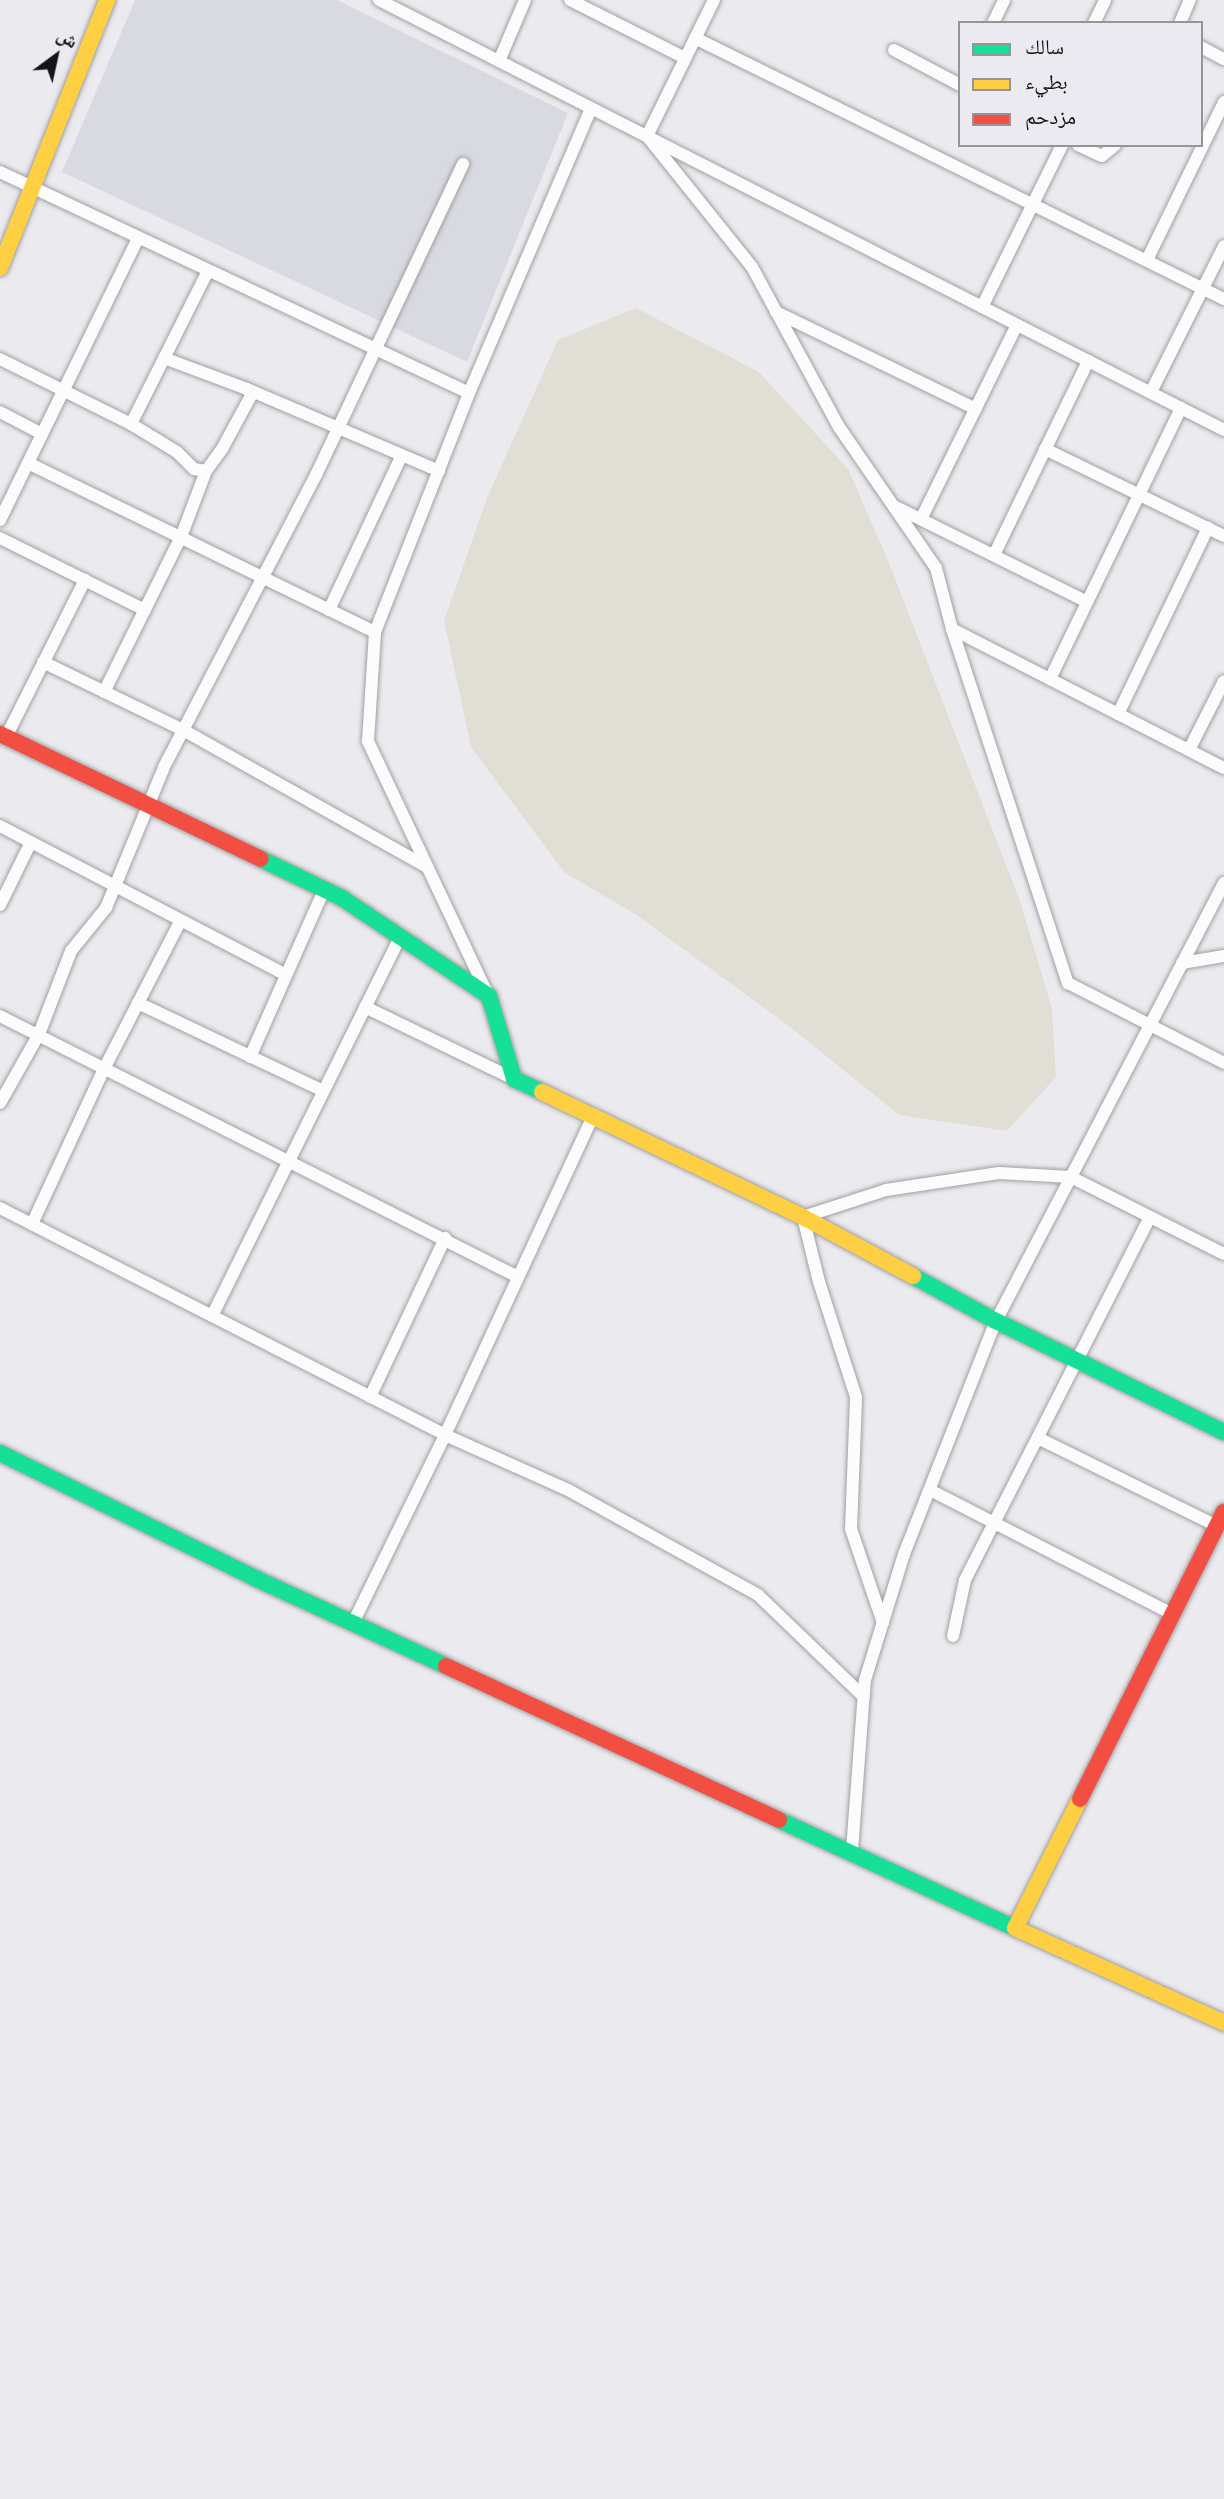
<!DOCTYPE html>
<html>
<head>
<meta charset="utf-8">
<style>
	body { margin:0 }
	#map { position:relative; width:1224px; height:2499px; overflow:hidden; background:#ebebef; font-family:"Nunito Sans","Noto Naskh Arabic",sans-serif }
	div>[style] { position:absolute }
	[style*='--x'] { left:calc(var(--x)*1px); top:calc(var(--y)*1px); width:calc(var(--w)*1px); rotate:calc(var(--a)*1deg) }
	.built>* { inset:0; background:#d9d9e2 }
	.green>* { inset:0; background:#e0ded5 }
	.roads { filter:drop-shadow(0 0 2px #a0a0a3) drop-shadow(0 0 2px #a0a0a3) }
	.street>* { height:12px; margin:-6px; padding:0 6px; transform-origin:6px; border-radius:6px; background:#fcfcfd }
	.fast>* { height:16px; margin:-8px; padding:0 8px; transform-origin:8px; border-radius:8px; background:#16e098 }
	.slow>* { height:16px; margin:-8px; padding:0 8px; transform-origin:8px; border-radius:8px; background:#ffcf43 }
	.jam>* { height:16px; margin:-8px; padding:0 8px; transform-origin:8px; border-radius:8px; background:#f24e42 }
	span { translate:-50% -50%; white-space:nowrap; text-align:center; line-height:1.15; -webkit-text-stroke:5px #eaeaf0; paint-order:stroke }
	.legend { position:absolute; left:958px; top:21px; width:245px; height:126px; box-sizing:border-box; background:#eaeaf0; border:2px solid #959599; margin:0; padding:9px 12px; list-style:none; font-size:21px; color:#151517 }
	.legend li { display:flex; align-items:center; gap:14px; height:35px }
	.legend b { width:35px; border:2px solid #959599 }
	.north { position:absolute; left:21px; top:21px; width:70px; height:70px; -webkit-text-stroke:5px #eaeaf0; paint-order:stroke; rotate:33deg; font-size:19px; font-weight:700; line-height:28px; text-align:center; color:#151517 }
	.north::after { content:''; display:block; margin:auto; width:24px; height:32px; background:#151517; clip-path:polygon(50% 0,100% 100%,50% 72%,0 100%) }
</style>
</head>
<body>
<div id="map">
	<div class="built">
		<i style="clip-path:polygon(135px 0,337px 0,568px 113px,467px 362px,62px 172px)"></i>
	</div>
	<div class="green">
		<i style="clip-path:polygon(636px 308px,759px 372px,848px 469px,887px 558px,1020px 901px,1052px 1009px,1056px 1077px,1007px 1131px,899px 1115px,789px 1026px,638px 916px,564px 872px,471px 747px,444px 621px,487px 498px,558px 340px)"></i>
	</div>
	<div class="roads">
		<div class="street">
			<i style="--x:379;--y:0;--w:948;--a:26.97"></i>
			<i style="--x:570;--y:0;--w:129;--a:26.8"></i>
			<i style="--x:714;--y:0;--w:152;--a:116.2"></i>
			<i style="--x:647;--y:136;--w:168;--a:51.3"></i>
			<i style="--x:752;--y:267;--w:182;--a:61.5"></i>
			<i style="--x:839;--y:427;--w:171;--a:55.5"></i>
			<i style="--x:936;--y:568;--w:63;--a:75.3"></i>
			<i style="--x:952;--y:629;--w:373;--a:71.9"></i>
			<i style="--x:1068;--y:983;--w:175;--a:27.1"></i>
			<i style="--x:993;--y:23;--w:25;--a:-64"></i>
			<i style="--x:1094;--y:23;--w:25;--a:-64"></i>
			<i style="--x:1180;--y:23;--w:25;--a:-67"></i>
			<i style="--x:695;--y:38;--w:590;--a:26.26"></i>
			<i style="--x:1201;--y:47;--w:26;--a:28"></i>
			<i style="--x:894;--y:50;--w:75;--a:27.9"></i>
			<i style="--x:499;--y:61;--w:66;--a:-66.9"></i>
			<i style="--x:1078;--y:145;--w:26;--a:25"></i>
			<i style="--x:1102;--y:156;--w:17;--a:-40"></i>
			<i style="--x:0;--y:172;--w:518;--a:25.23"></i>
			<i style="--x:1147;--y:260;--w:176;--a:-64"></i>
			<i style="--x:982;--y:307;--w:181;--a:-63.7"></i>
			<i style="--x:776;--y:312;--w:222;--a:25.9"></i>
			<i style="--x:164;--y:358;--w:89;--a:20.5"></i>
			<i style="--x:247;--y:389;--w:209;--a:23.1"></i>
			<i style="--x:0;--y:359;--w:146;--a:26.4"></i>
			<i style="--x:131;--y:424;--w:54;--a:31.3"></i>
			<i style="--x:177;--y:452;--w:24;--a:45"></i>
			<i style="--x:194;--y:469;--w:12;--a:9"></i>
			<i style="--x:1151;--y:392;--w:163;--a:-63.4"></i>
			<i style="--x:0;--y:412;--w:47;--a:27.6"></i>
			<i style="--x:131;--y:424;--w:171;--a:-63.3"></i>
			<i style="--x:1045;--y:449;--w:199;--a:25.9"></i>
			<i style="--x:28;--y:463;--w:386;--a:26"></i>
			<i style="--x:896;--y:507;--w:213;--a:26.4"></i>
			<i style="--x:921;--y:519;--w:216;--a:-63.7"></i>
			<i style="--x:0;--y:520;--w:314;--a:-63.9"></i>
			<i style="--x:0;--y:538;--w:162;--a:26.4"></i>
			<i style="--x:994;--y:555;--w:216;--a:-64.1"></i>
			<i style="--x:329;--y:610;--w:171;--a:-64.8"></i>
			<i style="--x:952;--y:629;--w:305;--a:27.1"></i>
			<i style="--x:43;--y:662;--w:156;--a:25.9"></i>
			<i style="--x:183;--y:730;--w:280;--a:29.3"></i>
			<i style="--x:1050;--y:679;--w:301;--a:-64.2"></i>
			<i style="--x:104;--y:692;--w:173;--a:-63.6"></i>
			<i style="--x:181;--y:537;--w:71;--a:-69.3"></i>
			<i style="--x:206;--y:471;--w:27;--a:-54"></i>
			<i style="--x:222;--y:449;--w:65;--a:-61.5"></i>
			<i style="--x:1118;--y:714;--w:207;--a:-64.2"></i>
			<i style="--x:6;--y:737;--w:176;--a:-63.3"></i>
			<i style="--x:1189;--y:750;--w:77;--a:-63.1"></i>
			<i style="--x:0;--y:826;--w:322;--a:27.5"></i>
			<i style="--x:0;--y:905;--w:70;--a:-63.8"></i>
			<i style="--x:1182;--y:963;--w:43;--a:-9.5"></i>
			<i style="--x:487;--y:993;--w:279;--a:-115.3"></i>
			<i style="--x:368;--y:741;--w:109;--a:-86.3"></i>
			<i style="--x:375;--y:632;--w:257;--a:-68.5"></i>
			<i style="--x:469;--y:393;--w:310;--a:-66.8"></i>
			<i style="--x:138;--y:1003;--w:205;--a:25.4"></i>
			<i style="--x:365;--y:1007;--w:165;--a:25.8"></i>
			<i style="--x:0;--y:1016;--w:580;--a:26.74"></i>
			<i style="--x:250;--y:1057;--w:183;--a:-66.1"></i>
			<i style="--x:0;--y:1103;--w:79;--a:-60.5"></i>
			<i style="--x:39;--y:1034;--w:89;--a:-68.9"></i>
			<i style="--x:71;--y:951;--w:55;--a:-50.9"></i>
			<i style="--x:106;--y:908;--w:152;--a:-67.6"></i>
			<i style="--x:164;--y:767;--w:331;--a:-62.5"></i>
			<i style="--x:317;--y:473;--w:342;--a:-64.7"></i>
			<i style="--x:0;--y:1208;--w:500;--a:27"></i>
			<i style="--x:445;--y:1435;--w:135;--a:24.1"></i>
			<i style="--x:568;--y:1490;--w:217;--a:28.9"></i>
			<i style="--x:758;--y:1595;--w:147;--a:43.9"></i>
			<i style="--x:32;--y:1224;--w:173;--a:-65.1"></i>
			<i style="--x:105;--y:1067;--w:165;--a:-62.7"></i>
			<i style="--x:212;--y:1316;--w:423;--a:-63.6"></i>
			<i style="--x:370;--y:1397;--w:176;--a:-64.7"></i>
			<i style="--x:1038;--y:1438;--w:199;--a:26.2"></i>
			<i style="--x:930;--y:1490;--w:274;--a:27.1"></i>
			<i style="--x:353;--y:1623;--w:209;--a:-63.9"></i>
			<i style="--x:445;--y:1435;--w:352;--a:-65.1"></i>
			<i style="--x:883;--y:1623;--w:99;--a:-108.8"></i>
			<i style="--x:851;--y:1529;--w:132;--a:-87.8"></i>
			<i style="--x:856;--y:1397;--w:121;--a:-107.8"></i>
			<i style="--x:819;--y:1282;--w:67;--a:-103.8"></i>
			<i style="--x:803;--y:1217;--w:87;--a:-18"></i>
			<i style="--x:886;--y:1190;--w:114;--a:-8.6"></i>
			<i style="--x:999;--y:1173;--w:72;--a:3.2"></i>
			<i style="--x:1071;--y:1177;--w:171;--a:26.7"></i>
			<i style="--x:953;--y:1636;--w:57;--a:-77.9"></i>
			<i style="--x:965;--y:1580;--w:407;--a:-63"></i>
			<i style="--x:852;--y:1851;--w:171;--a:-85.7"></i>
			<i style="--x:865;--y:1680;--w:132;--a:-72.8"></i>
			<i style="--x:904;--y:1554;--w:251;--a:-68.5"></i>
			<i style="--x:996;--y:1321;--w:494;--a:-62.5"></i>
		</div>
		<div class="fast">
			<i style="--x:261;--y:859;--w:90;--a:25.7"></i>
			<i style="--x:342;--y:898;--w:177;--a:33.7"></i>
			<i style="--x:489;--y:996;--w:87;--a:73.2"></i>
			<i style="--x:514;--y:1079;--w:31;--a:25"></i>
			<i style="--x:913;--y:1276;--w:94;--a:28.5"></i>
			<i style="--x:996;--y:1321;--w:254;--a:26"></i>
			<i style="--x:0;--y:1453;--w:286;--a:26.1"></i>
			<i style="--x:257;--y:1579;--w:208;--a:24.7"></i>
			<i style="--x:779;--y:1820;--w:260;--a:24.6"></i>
		</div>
		<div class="slow">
			<i style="--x:0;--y:268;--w:289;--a:-68.2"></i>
			<i style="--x:542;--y:1092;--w:289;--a:25.6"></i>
			<i style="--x:803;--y:1217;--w:125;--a:28.2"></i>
			<i style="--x:1080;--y:1799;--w:144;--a:116.7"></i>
			<i style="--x:1015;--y:1928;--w:230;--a:24.4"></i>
		</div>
		<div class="jam">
			<i style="--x:0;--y:734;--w:289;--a:25.6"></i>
			<i style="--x:446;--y:1666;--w:367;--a:24.8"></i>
			<i style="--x:1080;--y:1799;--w:321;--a:-63.4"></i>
		</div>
	</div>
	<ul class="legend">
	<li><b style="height:9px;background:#16e098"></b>سالك</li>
	<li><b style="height:9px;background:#ffcf43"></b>بطيء</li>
	<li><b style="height:9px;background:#f24e42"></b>مزدحم</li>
	</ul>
	<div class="north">ش</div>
</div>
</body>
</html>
